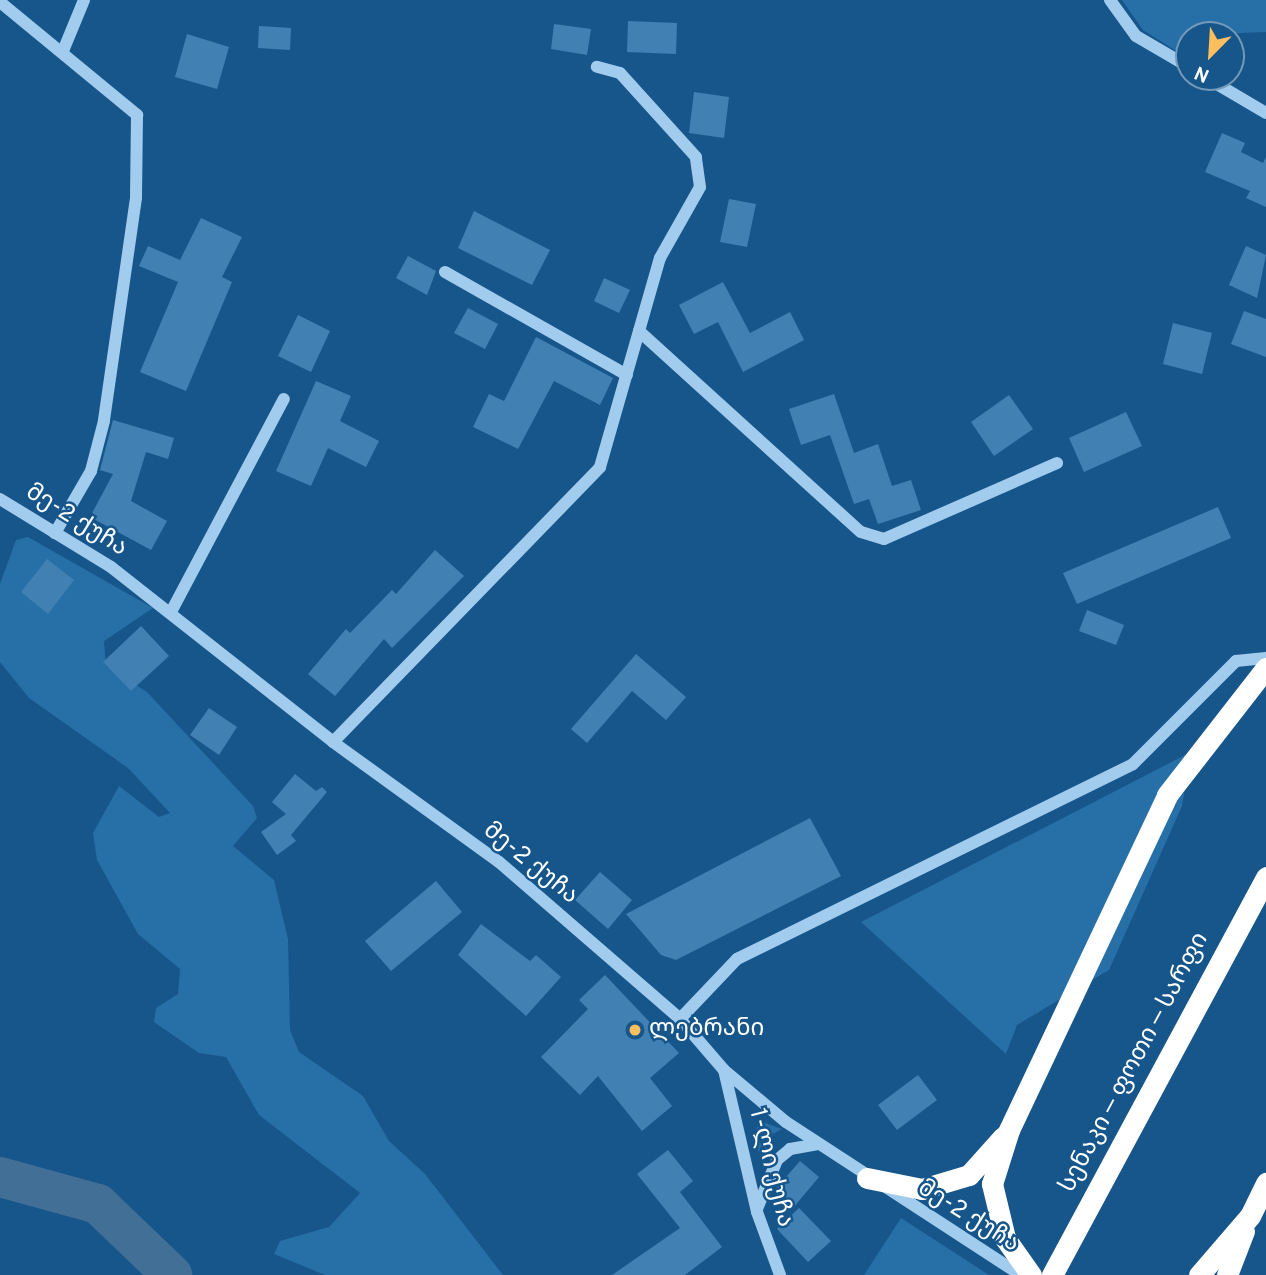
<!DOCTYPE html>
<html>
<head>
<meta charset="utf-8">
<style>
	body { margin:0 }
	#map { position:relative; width:1266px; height:1275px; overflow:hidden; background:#17568b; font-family:Overpass,"Noto Sans Georgian",sans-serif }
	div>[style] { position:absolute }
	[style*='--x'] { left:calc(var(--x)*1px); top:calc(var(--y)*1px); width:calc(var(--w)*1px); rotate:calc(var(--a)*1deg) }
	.green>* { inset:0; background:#276fa7 }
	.river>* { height:40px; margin:-20px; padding:0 20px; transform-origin:20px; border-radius:20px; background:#426f95 }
	.building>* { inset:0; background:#4080b3 }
	.minor>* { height:12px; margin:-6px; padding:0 6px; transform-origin:6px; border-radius:6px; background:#a1ccee }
	.highway>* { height:21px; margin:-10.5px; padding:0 10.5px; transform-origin:10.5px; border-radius:10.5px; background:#fff }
	.dots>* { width:19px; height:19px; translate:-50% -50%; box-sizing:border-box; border:4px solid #17568b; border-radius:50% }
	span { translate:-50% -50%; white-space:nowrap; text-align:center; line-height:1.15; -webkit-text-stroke:5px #17568b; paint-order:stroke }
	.street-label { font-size:24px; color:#fff }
	.poi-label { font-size:24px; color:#fff }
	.left { translate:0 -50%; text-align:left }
	.north { position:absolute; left:1175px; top:21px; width:70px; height:70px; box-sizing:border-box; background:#17568b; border:2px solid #749ab9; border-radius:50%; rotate:204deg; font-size:19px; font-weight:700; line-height:28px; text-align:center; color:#fff }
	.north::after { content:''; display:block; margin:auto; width:24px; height:32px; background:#ffbf5e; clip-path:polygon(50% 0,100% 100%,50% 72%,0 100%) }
</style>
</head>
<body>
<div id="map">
	<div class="green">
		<i style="clip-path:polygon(1122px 0,1266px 0,1266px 32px,1189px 35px,1189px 59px,1143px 30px)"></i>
		<i style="clip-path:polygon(28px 537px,153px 608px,104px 641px,106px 666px,147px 692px,253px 806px,257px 818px,233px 846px,274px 880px,288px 939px,290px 1030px,299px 1052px,363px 1096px,389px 1141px,425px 1174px,503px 1275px,325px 1275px,274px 1254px,280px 1241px,329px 1227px,360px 1193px,259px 1115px,226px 1057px,199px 1053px,154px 1022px,156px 1008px,178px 994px,180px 969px,138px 934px,97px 860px,93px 833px,119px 786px,159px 817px,170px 813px,128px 768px,29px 698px,0 662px,0 584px,16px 540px)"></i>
		<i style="clip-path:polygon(1191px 752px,1182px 806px,1109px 970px,1017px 1025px,1006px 1054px,861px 922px)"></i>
		<i style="clip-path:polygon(760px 1121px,782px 1129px,767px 1137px,761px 1157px,753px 1137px)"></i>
		<i style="clip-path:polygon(901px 1218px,989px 1275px,864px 1275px)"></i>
	</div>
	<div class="river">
		<i style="--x:0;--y:1177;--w:102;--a:15.4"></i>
		<i style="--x:98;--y:1204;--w:103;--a:43.8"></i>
	</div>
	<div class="building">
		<i style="clip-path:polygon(628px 21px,677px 23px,676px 54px,627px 52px)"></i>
		<i style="clip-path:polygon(554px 24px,591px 29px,587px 55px,551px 49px)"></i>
		<i style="clip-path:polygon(259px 26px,291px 28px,290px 50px,258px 48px)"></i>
		<i style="clip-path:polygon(187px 34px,229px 47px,217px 89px,175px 77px)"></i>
		<i style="clip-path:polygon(694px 92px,729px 97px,724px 138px,689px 133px)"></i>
		<i style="clip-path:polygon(1222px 133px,1245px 143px,1241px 152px,1263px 163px,1266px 157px,1266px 207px,1246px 198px,1250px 191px,1205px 172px)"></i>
		<i style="clip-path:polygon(729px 199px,756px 204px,747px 247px,720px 242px)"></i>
		<i style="clip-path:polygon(474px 211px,550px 250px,532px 285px,458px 248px)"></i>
		<i style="clip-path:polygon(201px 218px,242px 237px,222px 277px,232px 282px,186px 391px,140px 372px,178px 282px,139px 266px,148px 246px,180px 260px)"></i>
		<i style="clip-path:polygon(1246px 246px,1266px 255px,1257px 298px,1229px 285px)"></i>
		<i style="clip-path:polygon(408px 256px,436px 271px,427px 295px,396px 278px)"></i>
		<i style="clip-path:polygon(604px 278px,630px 290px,619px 313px,594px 301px)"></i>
		<i style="clip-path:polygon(723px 282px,750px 333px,790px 312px,804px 340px,743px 372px,718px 322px,694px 334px,679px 305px)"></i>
		<i style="clip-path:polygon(468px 308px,498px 324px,485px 349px,454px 333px)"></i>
		<i style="clip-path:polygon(1244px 311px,1266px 319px,1266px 357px,1231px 344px)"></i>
		<i style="clip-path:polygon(298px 315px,330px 331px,311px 372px,278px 356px)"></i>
		<i style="clip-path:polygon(1173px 323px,1212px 333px,1202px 374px,1163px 364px)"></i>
		<i style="clip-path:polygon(536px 337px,613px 378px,600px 405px,554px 381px,518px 449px,473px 427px,489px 394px,504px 401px)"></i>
		<i style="clip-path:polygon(316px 381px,351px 396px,340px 421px,379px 441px,366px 467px,328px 448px,311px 486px,276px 471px)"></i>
		<i style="clip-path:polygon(834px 394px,854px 453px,878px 444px,892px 486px,911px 480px,921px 510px,878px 524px,869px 499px,854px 504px,830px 435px,801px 445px,789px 409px)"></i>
		<i style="clip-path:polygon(1009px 395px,1033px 429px,994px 456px,971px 422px)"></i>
		<i style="clip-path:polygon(1126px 412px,1142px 446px,1084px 472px,1069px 438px)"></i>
		<i style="clip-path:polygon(113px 420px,174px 438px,168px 459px,146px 452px,131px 501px,167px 521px,151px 550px,90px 517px,113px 474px,100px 470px)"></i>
		<i style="clip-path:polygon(1218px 507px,1231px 538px,1077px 604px,1063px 573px)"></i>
		<i style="clip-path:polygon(435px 550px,464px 576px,392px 648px,384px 639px,335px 696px,308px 674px,346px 629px,350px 633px,392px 590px,396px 594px)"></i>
		<i style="clip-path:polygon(47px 559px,74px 580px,48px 614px,21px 592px)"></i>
		<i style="clip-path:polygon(1087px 610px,1124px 625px,1116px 645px,1079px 631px)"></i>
		<i style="clip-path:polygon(141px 626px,169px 656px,131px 691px,103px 662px)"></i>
		<i style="clip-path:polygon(636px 654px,686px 697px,666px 720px,632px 691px,587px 743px,571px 729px)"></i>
		<i style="clip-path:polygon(209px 708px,237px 727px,219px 755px,190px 735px)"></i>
		<i style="clip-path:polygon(295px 774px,316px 791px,322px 787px,327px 792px,291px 835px,296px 841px,277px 855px,261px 832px,286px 814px,272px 802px)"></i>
		<i style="clip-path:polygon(810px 818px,841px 876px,676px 960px,661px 955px,626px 914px)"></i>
		<i style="clip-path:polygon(600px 872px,632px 900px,608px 929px,575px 900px)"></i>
		<i style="clip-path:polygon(436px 881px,462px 912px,391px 971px,365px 941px)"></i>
		<i style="clip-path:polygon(481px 924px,530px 961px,536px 955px,561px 977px,526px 1016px,458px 955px)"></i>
		<i style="clip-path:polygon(605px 975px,679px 1053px,650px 1078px,672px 1106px,642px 1131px,598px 1076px,580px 1095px,541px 1057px,588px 1009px,579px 1000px)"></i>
		<i style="clip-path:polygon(918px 1075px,937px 1100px,897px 1130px,878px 1105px)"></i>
		<i style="clip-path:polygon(668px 1150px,693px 1181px,680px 1192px,722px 1247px,685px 1275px,612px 1275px,680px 1228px,637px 1174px)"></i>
		<i style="clip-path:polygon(800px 1161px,819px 1177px,793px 1208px,774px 1191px)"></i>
		<i style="clip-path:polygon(799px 1208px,831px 1241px,808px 1262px,777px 1229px)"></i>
	</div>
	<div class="minor">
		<i style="--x:1110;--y:0;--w:44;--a:54.2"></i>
		<i style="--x:1136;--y:36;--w:61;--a:30.3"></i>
		<i style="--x:0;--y:2;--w:178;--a:39.5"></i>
		<i style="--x:137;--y:115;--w:83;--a:90.7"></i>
		<i style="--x:136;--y:198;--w:225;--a:98.2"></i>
		<i style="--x:104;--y:421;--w:52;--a:104.6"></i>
		<i style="--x:91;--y:471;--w:72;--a:120.1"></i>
		<i style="--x:63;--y:51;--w:55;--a:-67.6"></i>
		<i style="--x:1205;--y:77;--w:71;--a:30.5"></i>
		<i style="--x:445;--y:272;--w:209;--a:29.5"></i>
		<i style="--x:639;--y:331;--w:299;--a:42.2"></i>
		<i style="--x:861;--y:532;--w:24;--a:17"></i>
		<i style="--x:884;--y:539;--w:189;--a:-23.7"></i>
		<i style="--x:0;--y:499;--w:130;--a:31.5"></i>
		<i style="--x:111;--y:567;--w:283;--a:38.2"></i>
		<i style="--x:333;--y:742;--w:205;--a:35.9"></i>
		<i style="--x:499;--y:862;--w:240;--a:40.9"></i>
		<i style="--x:680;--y:1019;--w:67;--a:49.2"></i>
		<i style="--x:724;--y:1070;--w:81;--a:40"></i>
		<i style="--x:786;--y:1122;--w:280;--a:33.1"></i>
		<i style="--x:171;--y:612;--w:241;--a:-62.1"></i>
		<i style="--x:333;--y:742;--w:383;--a:-45.8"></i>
		<i style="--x:600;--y:467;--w:217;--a:-74"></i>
		<i style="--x:660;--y:258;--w:81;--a:-60.6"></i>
		<i style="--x:700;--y:187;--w:30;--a:-98"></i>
		<i style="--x:696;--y:157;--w:113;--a:-132.1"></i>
		<i style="--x:620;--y:73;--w:24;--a:-165"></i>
		<i style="--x:680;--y:1019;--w:83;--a:-46.5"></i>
		<i style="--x:737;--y:959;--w:441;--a:-26.2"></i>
		<i style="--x:1133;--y:764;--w:146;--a:-45"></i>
		<i style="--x:1236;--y:661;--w:30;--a:-6"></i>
		<i style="--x:724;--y:1070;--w:146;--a:76.9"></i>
		<i style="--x:757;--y:1212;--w:67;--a:69.9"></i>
		<i style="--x:757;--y:1209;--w:53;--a:-67.8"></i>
		<i style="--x:777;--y:1160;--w:17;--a:-40"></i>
		<i style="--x:790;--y:1149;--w:27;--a:-10"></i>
	</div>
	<div class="highway">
		<i style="--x:867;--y:1178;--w:56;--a:11.3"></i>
		<i style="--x:922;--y:1189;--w:49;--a:-16.6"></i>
		<i style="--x:969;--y:1175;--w:51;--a:-48.2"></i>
		<i style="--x:1031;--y:1275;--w:45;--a:-125.1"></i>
		<i style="--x:1005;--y:1238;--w:56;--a:-103.5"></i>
		<i style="--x:992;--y:1184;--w:57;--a:-72.5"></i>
		<i style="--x:1009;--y:1130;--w:370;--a:-64.7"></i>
		<i style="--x:1167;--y:795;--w:161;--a:-52.1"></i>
		<i style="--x:1052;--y:1275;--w:452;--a:-61.7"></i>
		<i style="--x:1199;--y:1275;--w:78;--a:-49.2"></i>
		<i style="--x:1250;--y:1216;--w:37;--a:-64"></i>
		<i style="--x:1227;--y:1275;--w:47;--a:-68.9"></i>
	</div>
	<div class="dots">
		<i style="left:635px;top:1030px;background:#ffbf5e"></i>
	</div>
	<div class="street-label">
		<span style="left:76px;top:521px;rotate:32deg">მე-2 ქუჩა</span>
		<span style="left:530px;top:864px;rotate:39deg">მე-2 ქუჩა</span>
		<span style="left:1135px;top:1063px;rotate:-62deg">სენაკი — ფოთი — სარფი</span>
		<span style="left:770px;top:1168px;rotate:76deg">1-ლი ქუჩა</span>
		<span style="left:968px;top:1217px;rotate:32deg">მე-2 ქუჩა</span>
	</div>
	<div class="poi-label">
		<span class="left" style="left:649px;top:1030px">ლებრანი</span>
	</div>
	<div class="north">N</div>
</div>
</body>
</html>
